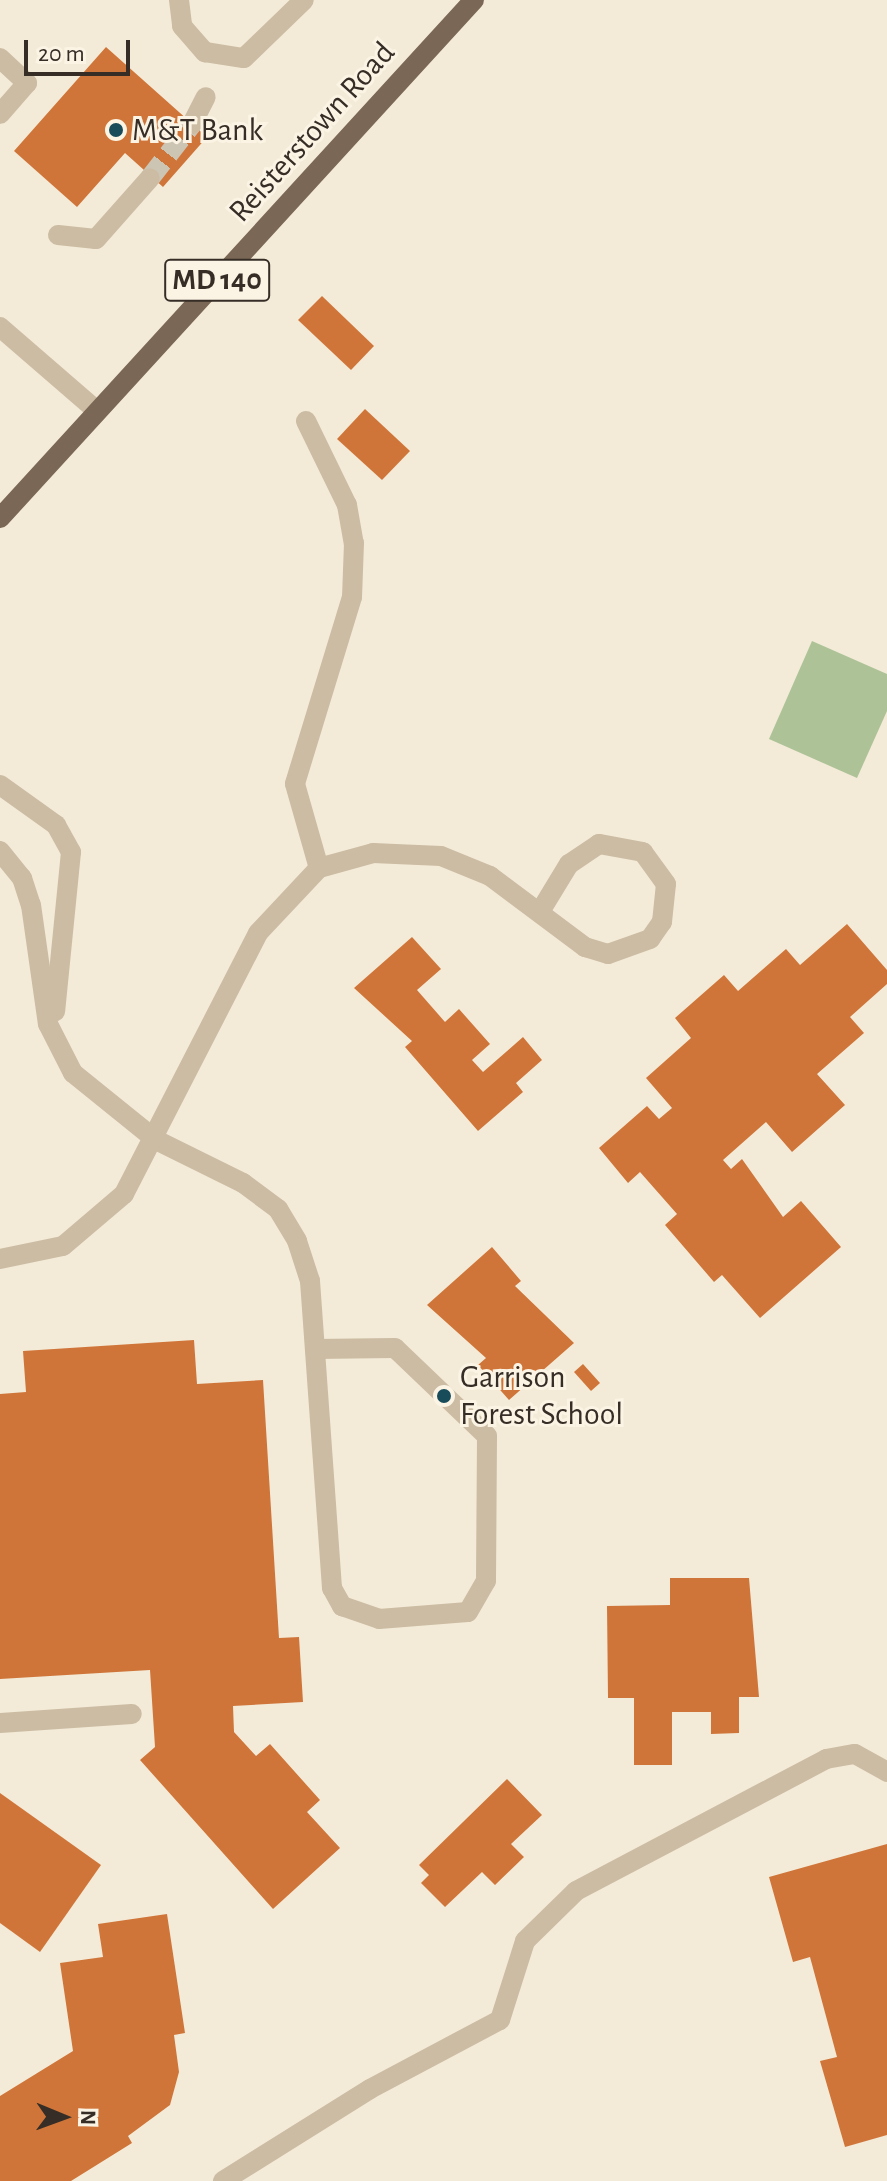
<!DOCTYPE html>
<html>
<head>
<meta charset="utf-8">
<style>
	body { margin:0 }
	#map { position:relative; width:887px; height:2181px; overflow:hidden; background:#f3ebd8; font-family:"Alegreya Sans",sans-serif }
	div>[style] { position:absolute }
	[style*='--x'] { left:calc(var(--x)*1px); top:calc(var(--y)*1px); width:calc(var(--w)*1px); rotate:calc(var(--a)*1deg) }
	.green>* { inset:0; background:#adc397 }
	.building>* { inset:0; background:#d07539 }
	.minor-tunnel>* { height:20px; margin-top:-10px; transform-origin:0; background:repeating-linear-gradient(90deg,#cdc5b4 0 20px,transparent 0 30px) }
	.minor>* { height:20px; margin:-10px; padding:0 10px; transform-origin:10px; border-radius:10px; background:#ccbca3 }
	.major>* { height:20px; margin:-10px; padding:0 10px; transform-origin:10px; border-radius:10px; background:#7a6755 }
	.dots>* { width:22px; height:22px; translate:-50% -50%; box-sizing:border-box; border:4px solid #fbf4e4; border-radius:50% }
	span { translate:-50% -50%; white-space:nowrap; text-align:center; line-height:1.15; -webkit-text-stroke:6px #fbf4e4; paint-order:stroke }
	.shield-label span { padding:2px 6px; background:#fbf4e4; border:2px solid; border-radius:6px; -webkit-text-stroke-width:0 }
	.shield-label { font-size:30px; color:#362e26; font-weight:700 }
	.poi-label { font-size:32px; color:#362e26 }
	.left { translate:0 -50%; text-align:left }
	.street-label { font-size:32px; color:#362e26 }
	.north { position:absolute; left:24px; top:2077px; width:80px; height:80px; -webkit-text-stroke:6px #fbf4e4; paint-order:stroke; rotate:91deg; font-size:22px; font-weight:700; line-height:32px; text-align:center; color:#362e26 }
	.north::after { content:''; display:block; margin:auto; width:28px; height:36px; background:#362e26; clip-path:polygon(50% 0,100% 100%,50% 72%,0 100%) }
	.scale { position:absolute; left:24px; top:40px; width:106px; height:36px; box-sizing:border-box; border:4px solid #362e26; border-top:0; padding-left:10px; font-size:24px; line-height:28px; white-space:nowrap; color:#362e26; -webkit-text-stroke:6px #fbf4e4; paint-order:stroke }
</style>
</head>
<body>
<div id="map">
	<div class="green">
		<i style="clip-path:polygon(812px 641px,887px 674px,887px 711px,857px 778px,769px 739px)"></i>
	</div>
	<div class="building">
		<i style="clip-path:polygon(106px 47px,207px 137px,163px 187px,125px 153px,77px 207px,14px 151px)"></i>
		<i style="clip-path:polygon(322px 296px,374px 346px,351px 370px,298px 320px)"></i>
		<i style="clip-path:polygon(365px 409px,410px 451px,382px 480px,337px 439px)"></i>
		<i style="clip-path:polygon(847px 924px,887px 970px,887px 984px,850px 1017px,864px 1033px,817px 1074px,845px 1105px,792px 1152px,766px 1122px,723px 1160px,731px 1169px,742px 1159px,783px 1217px,801px 1201px,841px 1247px,760px 1318px,722px 1275px,714px 1282px,665px 1225px,677px 1214px,640px 1172px,628px 1183px,599px 1148px,647px 1106px,659px 1119px,672px 1108px,646px 1078px,691px 1038px,675px 1018px,724px 975px,738px 991px,786px 949px,800px 965px)"></i>
		<i style="clip-path:polygon(412px 937px,441px 969px,417px 990px,445px 1022px,459px 1009px,490px 1044px,472px 1060px,483px 1072px,523px 1037px,542px 1060px,516px 1083px,523px 1092px,478px 1131px,405px 1047px,412px 1041px,354px 988px)"></i>
		<i style="clip-path:polygon(492px 1247px,521px 1281px,515px 1286px,574px 1343px,509px 1400px,478px 1365px,486px 1358px,427px 1305px)"></i>
		<i style="clip-path:polygon(194px 1340px,197px 1384px,263px 1380px,279px 1638px,299px 1637px,303px 1702px,233px 1706px,234px 1732px,256px 1756px,270px 1744px,320px 1800px,307px 1812px,340px 1848px,273px 1909px,140px 1760px,155px 1747px,150px 1670px,0 1679px,0 1394px,26px 1392px,23px 1351px)"></i>
		<i style="clip-path:polygon(583px 1364px,600px 1383px,591px 1391px,574px 1372px)"></i>
		<i style="clip-path:polygon(670px 1578px,749px 1578px,759px 1697px,739px 1697px,739px 1733px,711px 1734px,711px 1712px,672px 1712px,672px 1765px,634px 1765px,634px 1698px,608px 1698px,607px 1606px,670px 1605px)"></i>
		<i style="clip-path:polygon(507px 1779px,542px 1815px,511px 1844px,524px 1857px,495px 1885px,482px 1872px,445px 1907px,421px 1883px,429px 1875px,419px 1865px)"></i>
		<i style="clip-path:polygon(0 1793px,101px 1865px,40px 1952px,0 1923px)"></i>
		<i style="clip-path:polygon(887px 1844px,887px 2135px,845px 2147px,820px 2061px,837px 2057px,810px 1957px,793px 1962px,769px 1877px)"></i>
		<i style="clip-path:polygon(167px 1914px,185px 2033px,174px 2035px,179px 2072px,170px 2105px,128px 2136px,132px 2143px,71px 2181px,0 2181px,0 2096px,73px 2051px,60px 1963px,103px 1957px,98px 1924px)"></i>
	</div>
	<div class="minor-tunnel">
		<i style="--x:150;--y:178;--w:68;--a:-52.1"></i>
	</div>
	<div class="minor">
		<i style="--x:179;--y:0;--w:26;--a:83"></i>
		<i style="--x:182;--y:26;--w:35;--a:49"></i>
		<i style="--x:205;--y:52;--w:39;--a:9"></i>
		<i style="--x:244;--y:58;--w:83;--a:-44"></i>
		<i style="--x:0;--y:58;--w:37;--a:43"></i>
		<i style="--x:27;--y:83;--w:41;--a:131.1"></i>
		<i style="--x:192;--y:124;--w:30;--a:-63"></i>
		<i style="--x:58;--y:235;--w:38;--a:6"></i>
		<i style="--x:96;--y:239;--w:81;--a:-48.5"></i>
		<i style="--x:0;--y:327;--w:128;--a:40.9"></i>
		<i style="--x:306;--y:421;--w:93;--a:64"></i>
		<i style="--x:347;--y:505;--w:39;--a:80"></i>
		<i style="--x:354;--y:543;--w:54;--a:92.1"></i>
		<i style="--x:352;--y:597;--w:195;--a:107"></i>
		<i style="--x:295;--y:784;--w:87;--a:74.1"></i>
		<i style="--x:0;--y:785;--w:69;--a:35.5"></i>
		<i style="--x:56;--y:825;--w:31;--a:61"></i>
		<i style="--x:71;--y:852;--w:160;--a:95.7"></i>
		<i style="--x:0;--y:851;--w:35;--a:51"></i>
		<i style="--x:22;--y:878;--w:28;--a:72"></i>
		<i style="--x:31;--y:905;--w:120;--a:81.9"></i>
		<i style="--x:48;--y:1024;--w:55;--a:63"></i>
		<i style="--x:73;--y:1073;--w:107;--a:38.9"></i>
		<i style="--x:156;--y:1140;--w:97;--a:26.3"></i>
		<i style="--x:243;--y:1183;--w:44;--a:36.6"></i>
		<i style="--x:278;--y:1209;--w:37;--a:59"></i>
		<i style="--x:297;--y:1241;--w:42;--a:72"></i>
		<i style="--x:310;--y:1281;--w:308;--a:85.9"></i>
		<i style="--x:332;--y:1588;--w:21;--a:61"></i>
		<i style="--x:342;--y:1606;--w:39;--a:19"></i>
		<i style="--x:379;--y:1619;--w:89;--a:-4.5"></i>
		<i style="--x:468;--y:1612;--w:36;--a:-60"></i>
		<i style="--x:486;--y:1581;--w:145;--a:-89.6"></i>
		<i style="--x:487;--y:1436;--w:127;--a:-136.3"></i>
		<i style="--x:395;--y:1348;--w:80;--a:179.3"></i>
		<i style="--x:0;--y:1259;--w:64;--a:-11.7"></i>
		<i style="--x:63;--y:1246;--w:80;--a:-40.4"></i>
		<i style="--x:124;--y:1194;--w:293;--a:-62.8"></i>
		<i style="--x:258;--y:933;--w:89;--a:-46.8"></i>
		<i style="--x:319;--y:868;--w:56;--a:-15.5"></i>
		<i style="--x:373;--y:853;--w:68;--a:2.5"></i>
		<i style="--x:441;--y:856;--w:53;--a:22.2"></i>
		<i style="--x:490;--y:876;--w:119;--a:36.8"></i>
		<i style="--x:585;--y:947;--w:24;--a:17"></i>
		<i style="--x:608;--y:954;--w:45;--a:-19.7"></i>
		<i style="--x:650;--y:939;--w:21;--a:-55"></i>
		<i style="--x:662;--y:922;--w:38;--a:-84"></i>
		<i style="--x:666;--y:884;--w:39;--a:-126"></i>
		<i style="--x:643;--y:852;--w:45;--a:-169.7"></i>
		<i style="--x:599;--y:844;--w:36;--a:146"></i>
		<i style="--x:569;--y:864;--w:54;--a:121.3"></i>
		<i style="--x:0;--y:1723;--w:132;--a:-3.9"></i>
		<i style="--x:223;--y:2181;--w:173;--a:-32"></i>
		<i style="--x:370;--y:2089;--w:147;--a:-28"></i>
		<i style="--x:500;--y:2020;--w:83;--a:-72.4"></i>
		<i style="--x:525;--y:1941;--w:71;--a:-44.4"></i>
		<i style="--x:576;--y:1891;--w:283;--a:-27.8"></i>
		<i style="--x:826;--y:1759;--w:29;--a:-10"></i>
		<i style="--x:855;--y:1754;--w:37;--a:29"></i>
	</div>
	<div class="major">
		<i style="--x:0;--y:518;--w:702;--a:-47.54"></i>
	</div>
	<div class="dots">
		<i style="left:116px;top:130px;background:#184c5b"></i>
		<i style="left:444px;top:1396px;background:#184c5b"></i>
	</div>
	<div class="shield-label">
		<span style="left:217px;top:280px">MD 140</span>
	</div>
	<div class="poi-label">
		<span class="left" style="left:132px;top:130px">M&amp;T Bank</span>
		<span class="left" style="left:460px;top:1396px">Garrison<br>Forest School</span>
	</div>
	<div class="street-label">
		<span style="left:312px;top:132px;rotate:-48deg">Reisterstown Road</span>
	</div>
	<div class="north">N</div>
	<div class="scale">20 m</div>
</div>
</body>
</html>
